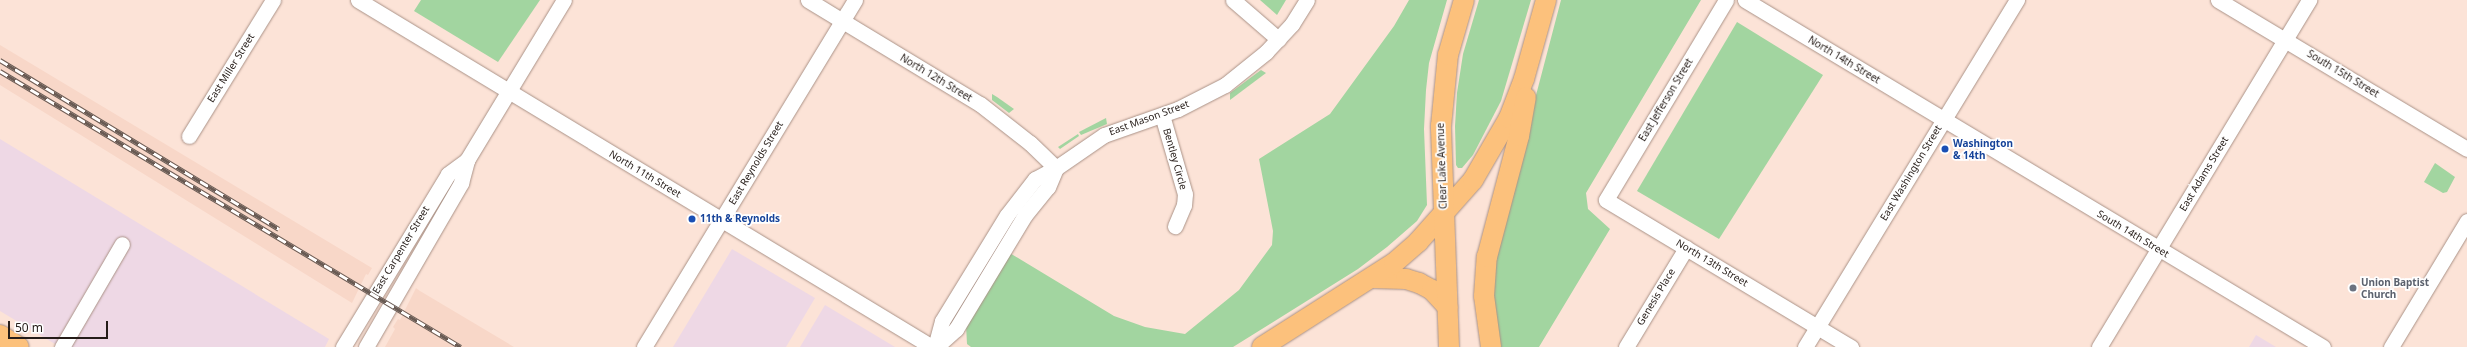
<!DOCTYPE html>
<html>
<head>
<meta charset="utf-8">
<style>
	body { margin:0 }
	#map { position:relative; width:2467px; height:347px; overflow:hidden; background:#fce3d7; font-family:"Noto Sans",sans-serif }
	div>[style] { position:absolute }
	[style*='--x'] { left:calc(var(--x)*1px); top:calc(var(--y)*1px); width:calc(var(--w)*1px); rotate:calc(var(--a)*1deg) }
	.commercial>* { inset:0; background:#eed8e5 }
	.built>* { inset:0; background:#f8d7c8 }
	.green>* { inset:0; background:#a2d5a0 }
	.roads { filter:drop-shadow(0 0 1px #aa9287) drop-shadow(0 0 1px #aa9287) }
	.minor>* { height:15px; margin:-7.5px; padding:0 7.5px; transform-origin:7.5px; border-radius:7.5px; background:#fff }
	.major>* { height:20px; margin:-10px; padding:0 10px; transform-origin:10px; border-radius:10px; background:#fcc17c }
	.rail>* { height:4.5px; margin-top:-2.25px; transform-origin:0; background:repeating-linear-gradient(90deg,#fff 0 9px,#695b54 0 18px); box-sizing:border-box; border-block:1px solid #695b54 }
	.dots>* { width:11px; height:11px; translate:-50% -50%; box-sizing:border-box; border:2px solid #fff; border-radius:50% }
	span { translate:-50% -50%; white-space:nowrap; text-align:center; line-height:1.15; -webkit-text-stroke:3.5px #fff; paint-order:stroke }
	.street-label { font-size:10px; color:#251c18 }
	.transit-label { font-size:10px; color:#164399; font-weight:700 }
	.left { translate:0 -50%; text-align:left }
	.worship-label { font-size:10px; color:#5b616d; font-weight:700 }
	.scale { position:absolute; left:8px; top:321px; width:100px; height:18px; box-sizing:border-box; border:2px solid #251c18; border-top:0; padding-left:5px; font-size:12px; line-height:14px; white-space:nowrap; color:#251c18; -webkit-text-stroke:3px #fff; paint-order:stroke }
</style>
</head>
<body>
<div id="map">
	<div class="commercial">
		<i style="clip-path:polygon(0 139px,329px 339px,325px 347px,60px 347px,0 311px)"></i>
		<i style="clip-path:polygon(732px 249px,815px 298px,786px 347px,673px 347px)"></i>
		<i style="clip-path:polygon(825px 305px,895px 347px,800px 347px)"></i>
		<i style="clip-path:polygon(2256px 335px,2276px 347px,2249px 347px)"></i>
	</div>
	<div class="built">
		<i style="clip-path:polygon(0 45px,372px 268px,368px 275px,366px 274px,352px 303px,0 85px)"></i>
		<i style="clip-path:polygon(416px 288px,420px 291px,514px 347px,385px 347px,395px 329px,393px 327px,398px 319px,400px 320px)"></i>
	</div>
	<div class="green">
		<i style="clip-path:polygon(421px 0,540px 0,498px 62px,414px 11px)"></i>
		<i style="clip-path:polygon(1260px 0,1286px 0,1277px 15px)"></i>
		<i style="clip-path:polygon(1409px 0,1447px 0,1429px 63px,1426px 90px,1424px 129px,1427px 205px,1417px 221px,1387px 247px,1358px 269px,1233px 347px,971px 347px,967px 344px,966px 325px,1008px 252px,1114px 316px,1145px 327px,1185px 334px,1239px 290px,1272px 245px,1273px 231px,1259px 159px,1330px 114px,1394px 26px)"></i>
		<i style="clip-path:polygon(1479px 0,1531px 0,1501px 101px,1473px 155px,1462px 168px,1458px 168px,1456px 165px,1455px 126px,1457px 93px,1463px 54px)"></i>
		<i style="clip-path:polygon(1561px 0,1701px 0,1586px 193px,1588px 209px,1610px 229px,1539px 347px,1498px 347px,1490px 286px,1503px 221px)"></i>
		<i style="clip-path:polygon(1737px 22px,1823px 75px,1719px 239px,1637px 191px)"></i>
		<i style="clip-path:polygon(1261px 70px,1266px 73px,1230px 100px,1230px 93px)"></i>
		<i style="clip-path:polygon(992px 94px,997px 97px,1014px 109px,1009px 113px,992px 100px)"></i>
		<i style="clip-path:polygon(1106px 118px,1107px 124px,1081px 135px,1079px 132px)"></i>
		<i style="clip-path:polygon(1078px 134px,1079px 136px,1060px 149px,1058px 147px)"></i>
		<i style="clip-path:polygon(2435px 163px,2455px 177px,2447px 192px,2443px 193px,2424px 182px)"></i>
	</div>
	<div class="roads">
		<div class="minor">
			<i style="--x:358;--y:0;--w:671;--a:31.15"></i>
			<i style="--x:808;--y:0;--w:201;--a:31.2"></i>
			<i style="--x:980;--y:104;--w:63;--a:38"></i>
			<i style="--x:1030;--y:143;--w:36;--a:44"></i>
			<i style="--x:1233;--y:0;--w:60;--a:40.9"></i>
			<i style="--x:1726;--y:0;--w:233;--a:121"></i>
			<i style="--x:1606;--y:200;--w:286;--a:31"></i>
			<i style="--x:1745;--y:0;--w:674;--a:30.98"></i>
			<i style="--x:2218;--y:0;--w:290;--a:30.9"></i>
			<i style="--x:1162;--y:115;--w:82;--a:73.8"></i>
			<i style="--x:1185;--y:194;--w:11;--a:95"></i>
			<i style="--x:1184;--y:205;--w:23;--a:113"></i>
			<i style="--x:189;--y:136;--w:160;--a:-58.3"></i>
			<i style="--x:62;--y:347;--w:119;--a:-59.8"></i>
			<i style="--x:343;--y:347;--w:202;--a:-58.7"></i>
			<i style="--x:448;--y:174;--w:24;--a:-36"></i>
			<i style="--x:366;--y:347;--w:190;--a:-59.9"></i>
			<i style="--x:461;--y:183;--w:24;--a:-75"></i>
			<i style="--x:467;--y:160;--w:187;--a:-58.8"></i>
			<i style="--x:644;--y:347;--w:406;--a:-58.7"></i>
			<i style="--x:935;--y:347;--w:27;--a:-75"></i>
			<i style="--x:942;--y:321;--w:124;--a:-58.5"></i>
			<i style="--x:1007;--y:215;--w:46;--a:-52.1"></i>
			<i style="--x:1035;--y:179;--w:24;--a:-28"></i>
			<i style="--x:1056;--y:168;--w:58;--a:-34.5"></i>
			<i style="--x:1104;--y:135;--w:78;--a:-19.4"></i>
			<i style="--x:1178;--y:109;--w:53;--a:-27.1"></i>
			<i style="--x:1225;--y:85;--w:53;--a:-38.8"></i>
			<i style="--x:1266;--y:52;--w:38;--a:-47"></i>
			<i style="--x:1292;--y:24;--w:28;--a:-58"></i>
			<i style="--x:936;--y:347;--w:27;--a:-42"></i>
			<i style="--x:956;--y:329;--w:133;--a:-58.8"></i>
			<i style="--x:1025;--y:215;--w:36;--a:-51"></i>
			<i style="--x:1048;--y:187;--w:21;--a:-67"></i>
			<i style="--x:1626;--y:347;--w:116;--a:-58.8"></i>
			<i style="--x:1805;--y:347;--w:407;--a:-58.6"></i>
			<i style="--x:2099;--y:347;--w:406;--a:-58.8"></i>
			<i style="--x:2391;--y:347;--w:147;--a:-58.9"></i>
		</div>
		<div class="major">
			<i style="--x:1374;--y:278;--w:32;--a:2"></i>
			<i style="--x:1406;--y:279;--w:14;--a:17"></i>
			<i style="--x:1419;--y:283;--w:15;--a:28"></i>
			<i style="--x:1432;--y:290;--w:23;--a:47"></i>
			<i style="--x:0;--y:335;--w:22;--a:32"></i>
			<i style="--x:1262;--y:347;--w:156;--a:-32.5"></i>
			<i style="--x:1394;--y:263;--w:32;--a:-41"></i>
			<i style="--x:1418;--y:242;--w:83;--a:-48.4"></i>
			<i style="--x:1473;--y:180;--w:72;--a:-59.9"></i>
			<i style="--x:1509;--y:118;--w:42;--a:-69"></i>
			<i style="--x:1524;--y:79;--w:82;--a:-74.4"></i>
			<i style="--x:1449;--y:347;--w:221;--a:-92.1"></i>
			<i style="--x:1441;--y:126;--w:71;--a:-84.4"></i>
			<i style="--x:1448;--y:55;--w:57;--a:-73.8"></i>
			<i style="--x:1491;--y:347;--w:51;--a:-97.8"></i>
			<i style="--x:1484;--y:296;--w:39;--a:-86"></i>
			<i style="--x:1487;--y:257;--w:125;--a:-75.2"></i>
			<i style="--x:1519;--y:136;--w:39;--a:-80"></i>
		</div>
	</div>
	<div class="rail">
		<i style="--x:0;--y:60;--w:326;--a:31.2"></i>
		<i style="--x:0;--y:71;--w:537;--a:30.91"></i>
	</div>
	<div class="dots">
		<i style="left:1945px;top:149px;background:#1a4fb4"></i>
		<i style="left:692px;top:219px;background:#1a4fb4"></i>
		<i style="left:2353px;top:288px;background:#6b7280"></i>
	</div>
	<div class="street-label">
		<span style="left:1844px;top:60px;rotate:31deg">North 14th Street</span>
		<span style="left:231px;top:68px;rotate:-58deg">East Miller Street</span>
		<span style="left:2343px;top:74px;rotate:31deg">South 15th Street</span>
		<span style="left:936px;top:78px;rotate:31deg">North 12th Street</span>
		<span style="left:1666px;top:100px;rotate:-59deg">East Jefferson Street</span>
		<span style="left:1149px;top:118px;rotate:-20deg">East Mason Street</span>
		<span style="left:1175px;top:159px;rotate:74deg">Bentley Circle</span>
		<span style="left:756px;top:163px;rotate:-59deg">East Reynolds Street</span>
		<span style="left:1442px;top:166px;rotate:-92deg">Clear Lake Avenue</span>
		<span style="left:1911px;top:173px;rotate:-59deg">East Washington Street</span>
		<span style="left:645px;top:174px;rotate:31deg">North 11th Street</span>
		<span style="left:2204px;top:174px;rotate:-59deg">East Adams Street</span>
		<span style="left:2133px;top:234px;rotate:31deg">South 14th Street</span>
		<span style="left:401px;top:250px;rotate:-59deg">East Carpenter Street</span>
		<span style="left:1712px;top:263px;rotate:31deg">North 13th Street</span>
		<span style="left:1656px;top:297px;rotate:-59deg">Genesis Place</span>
	</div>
	<div class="transit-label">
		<span class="left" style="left:1953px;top:149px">Washington<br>&amp; 14th</span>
		<span class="left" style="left:700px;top:219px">11th &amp; Reynolds</span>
	</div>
	<div class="worship-label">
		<span class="left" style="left:2361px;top:288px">Union Baptist<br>Church</span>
	</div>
	<div class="scale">50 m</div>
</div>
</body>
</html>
